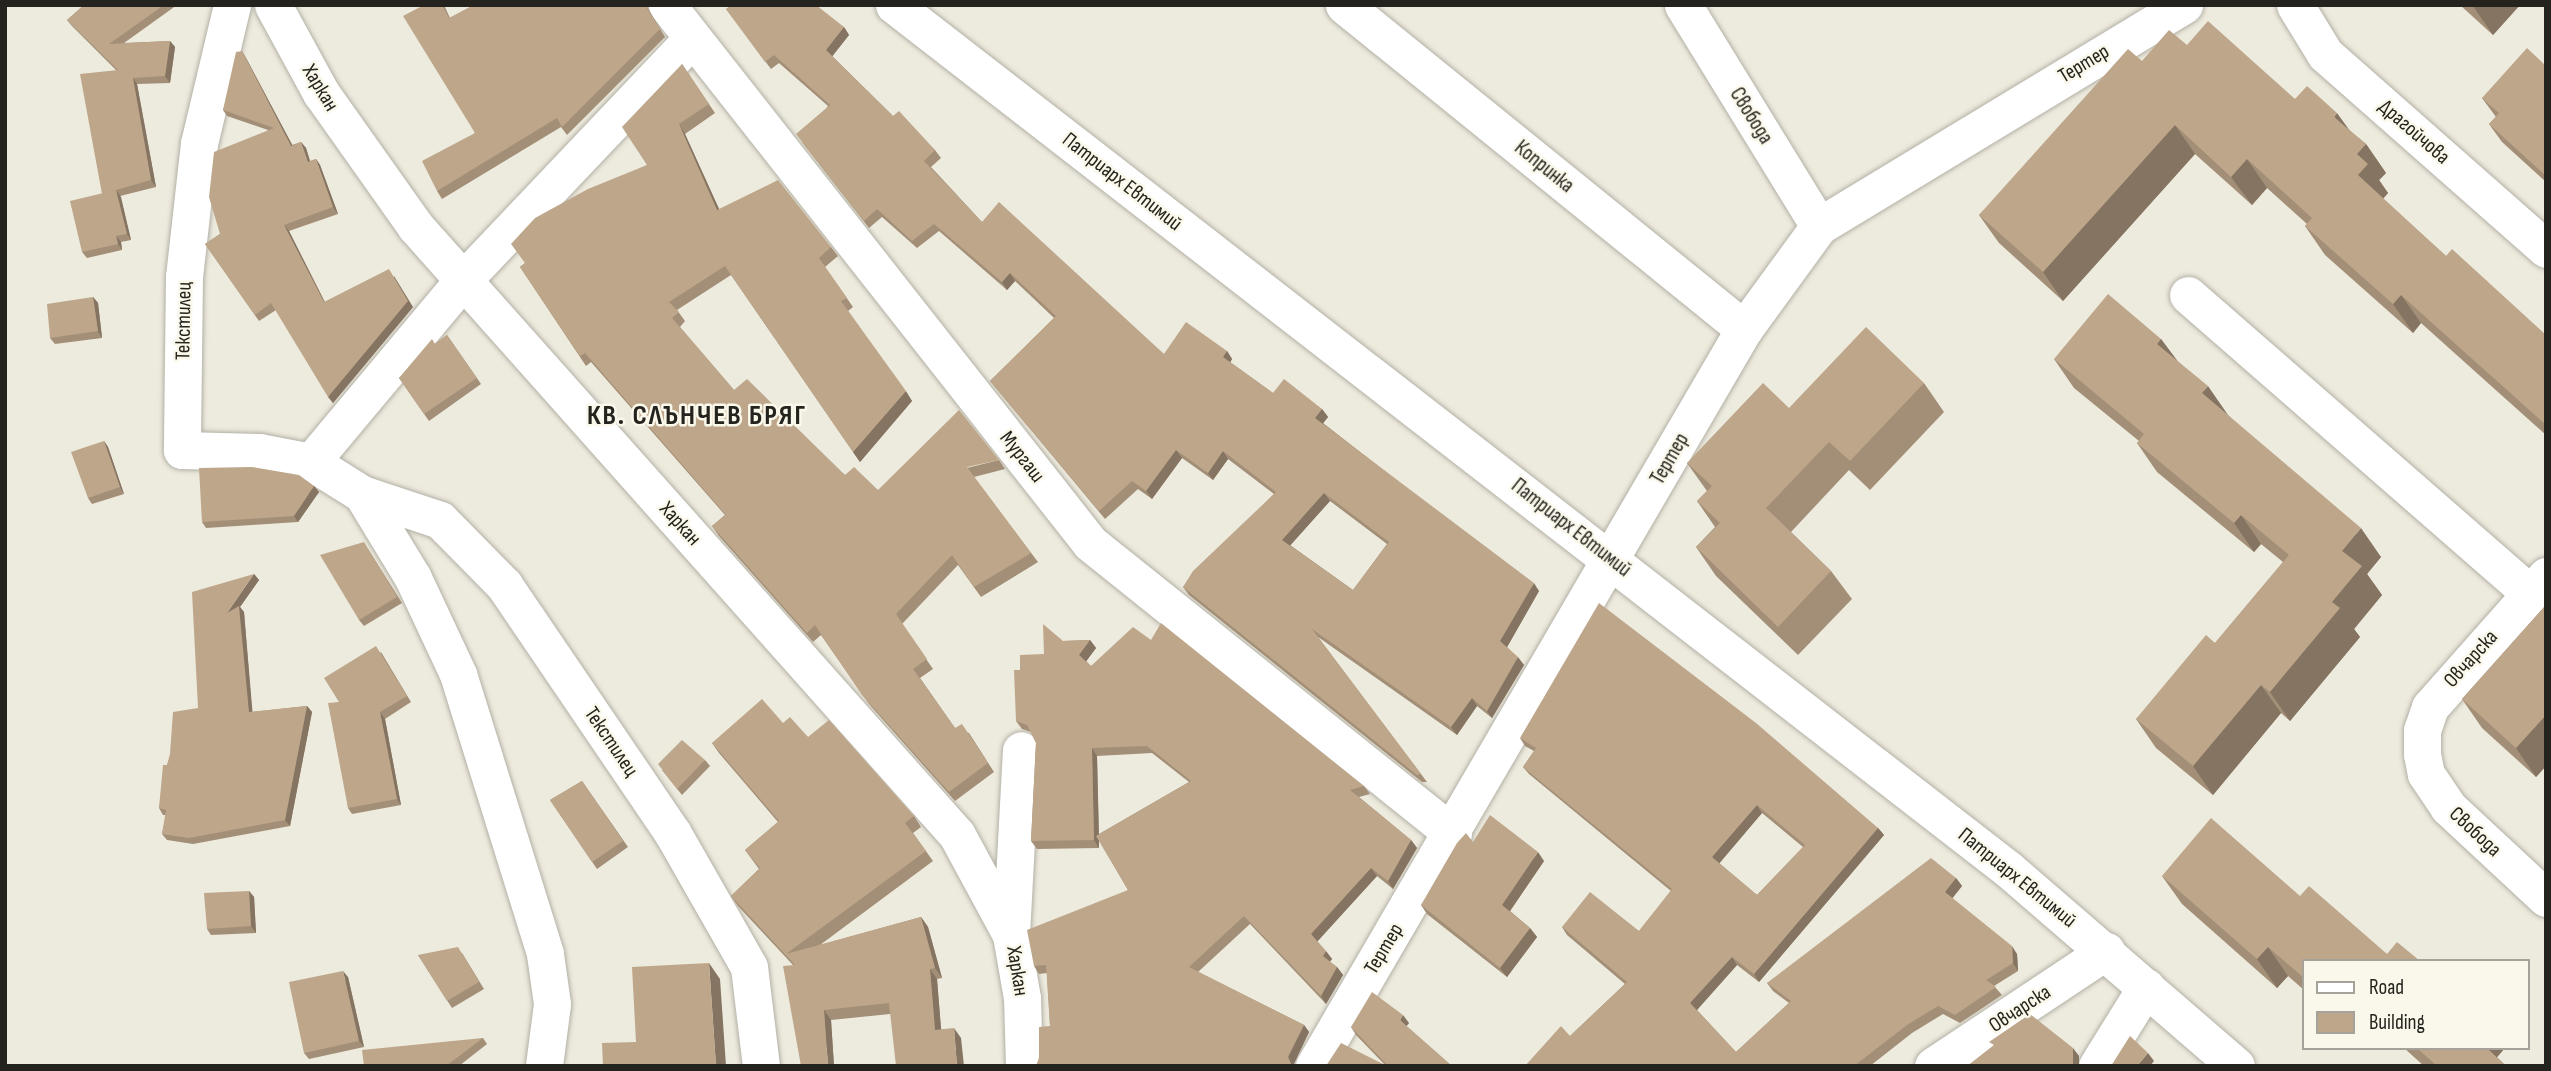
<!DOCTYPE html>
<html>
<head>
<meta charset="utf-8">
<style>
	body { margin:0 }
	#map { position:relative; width:2551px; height:1071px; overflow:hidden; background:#edeade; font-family:"Sofia Sans Condensed",sans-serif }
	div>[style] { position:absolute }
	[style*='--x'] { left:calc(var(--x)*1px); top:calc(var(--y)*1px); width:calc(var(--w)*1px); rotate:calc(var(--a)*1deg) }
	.roads { filter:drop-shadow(0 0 2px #b3b0a5) drop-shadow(0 0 2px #b3b0a5) }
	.street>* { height:37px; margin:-18.5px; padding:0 18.5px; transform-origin:18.5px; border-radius:18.5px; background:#fff }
	.wall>* { inset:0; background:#a38f77 }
	.shaded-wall>* { inset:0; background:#847461 }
	.building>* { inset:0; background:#bda68a }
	span { translate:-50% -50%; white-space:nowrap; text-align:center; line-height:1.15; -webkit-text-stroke:5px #faf7eb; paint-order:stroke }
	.street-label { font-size:21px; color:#24231e }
	.district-label { font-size:28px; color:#24231e; font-weight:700; letter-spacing:2px }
	.frame { position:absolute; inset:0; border:7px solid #24231e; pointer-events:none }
	.legend { position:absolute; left:2302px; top:959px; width:228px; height:91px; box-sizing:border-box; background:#faf7eb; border:2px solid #a4a299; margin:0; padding:9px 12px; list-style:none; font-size:21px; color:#24231e }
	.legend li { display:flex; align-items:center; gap:14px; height:35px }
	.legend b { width:35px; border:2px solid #a4a299 }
</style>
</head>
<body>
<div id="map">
	<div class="roads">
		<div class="street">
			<i style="--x:232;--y:5;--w:142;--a:103.4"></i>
			<i style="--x:199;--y:143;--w:134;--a:96.4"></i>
			<i style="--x:184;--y:276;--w:174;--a:90.7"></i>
			<i style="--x:182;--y:450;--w:77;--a:1.5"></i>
			<i style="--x:259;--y:452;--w:53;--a:10.9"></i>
			<i style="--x:311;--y:462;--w:60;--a:32.1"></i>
			<i style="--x:362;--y:494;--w:98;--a:58.7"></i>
			<i style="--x:413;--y:578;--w:106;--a:64.9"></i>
			<i style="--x:458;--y:674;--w:293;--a:72.7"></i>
			<i style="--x:545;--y:954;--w:50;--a:82"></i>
			<i style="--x:552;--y:1004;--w:63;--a:97.4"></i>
			<i style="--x:273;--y:5;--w:100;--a:61.4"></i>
			<i style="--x:321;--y:93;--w:163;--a:54.7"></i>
			<i style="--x:415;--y:226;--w:815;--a:48.33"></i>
			<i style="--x:957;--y:835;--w:114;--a:61.6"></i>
			<i style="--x:1011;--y:935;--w:64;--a:80.1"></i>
			<i style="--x:1022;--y:998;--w:68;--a:88.3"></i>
			<i style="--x:667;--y:5;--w:684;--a:51.82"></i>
			<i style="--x:1090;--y:543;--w:465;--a:38.7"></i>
			<i style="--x:894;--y:5;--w:1410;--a:37.8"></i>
			<i style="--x:2008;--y:869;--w:301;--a:40.8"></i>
			<i style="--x:1344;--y:5;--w:515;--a:39.01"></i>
			<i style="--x:1683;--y:5;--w:259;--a:58.4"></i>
			<i style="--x:2295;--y:5;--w:57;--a:58.5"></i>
			<i style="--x:2325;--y:54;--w:295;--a:41.4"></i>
			<i style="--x:2188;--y:295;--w:454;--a:41.1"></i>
			<i style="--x:311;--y:462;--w:237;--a:-50.1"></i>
			<i style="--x:463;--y:280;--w:331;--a:-46.5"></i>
			<i style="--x:362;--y:494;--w:82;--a:18.4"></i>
			<i style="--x:440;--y:520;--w:91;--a:45.4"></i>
			<i style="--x:504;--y:585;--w:299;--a:55.8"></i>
			<i style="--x:672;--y:832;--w:155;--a:60.3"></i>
			<i style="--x:749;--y:967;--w:100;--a:83.1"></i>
			<i style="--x:2546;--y:576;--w:175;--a:131.5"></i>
			<i style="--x:2430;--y:707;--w:24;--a:109"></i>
			<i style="--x:2422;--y:730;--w:24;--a:90"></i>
			<i style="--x:2422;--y:754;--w:20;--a:79"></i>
			<i style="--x:2426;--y:774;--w:40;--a:56"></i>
			<i style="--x:2448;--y:807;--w:134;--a:42.9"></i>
			<i style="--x:1011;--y:934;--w:184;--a:-86.9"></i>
			<i style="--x:1314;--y:1066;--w:853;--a:-59.74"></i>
			<i style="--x:1744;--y:329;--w:127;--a:-53.9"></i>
			<i style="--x:1819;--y:226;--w:427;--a:-31.2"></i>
			<i style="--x:1933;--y:1066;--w:208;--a:-33.6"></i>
			<i style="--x:2097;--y:1066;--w:93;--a:-58.2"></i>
		</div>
	</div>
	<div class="wall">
		<i style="clip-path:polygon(84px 5px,177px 5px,124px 43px,170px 41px,175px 47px,170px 83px,137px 84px,156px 187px,120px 196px,131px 240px,121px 242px,122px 250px,87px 258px,82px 252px,102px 194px,116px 70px,72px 26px,67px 20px)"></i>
		<i style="clip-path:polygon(424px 5px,444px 5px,450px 18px,474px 5px,646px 5px,665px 37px,567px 135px,561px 127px,442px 199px,437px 191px,475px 133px)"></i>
		<i style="clip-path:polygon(2460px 5px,2520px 5px,2493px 35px)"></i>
		<i style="clip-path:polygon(evenodd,726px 9px,844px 27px,849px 35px,832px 56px,893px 116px,935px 150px,941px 158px,931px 167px,982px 222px,1164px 354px,1227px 351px,1232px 359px,1230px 362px,1273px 393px,1322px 409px,1328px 417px,1323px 423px,1539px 591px,1507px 647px,1524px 665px,1492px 718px,1477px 706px,1457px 735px,1318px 637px,1427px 782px,1422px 782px,1189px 595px,1183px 587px,1274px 494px,1228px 459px,1213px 480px,1182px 458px,1152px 499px,1138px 489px,1105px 519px,990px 381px,1054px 318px,1015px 281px,1007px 290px,939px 231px,917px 248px,882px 217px,869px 228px,802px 142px,828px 106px,779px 63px,771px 69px,726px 9px,1330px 501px,1387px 544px,1353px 590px,1290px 545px,1330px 501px)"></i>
		<i style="clip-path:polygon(2187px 45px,2295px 99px,2349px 130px,2366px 144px,2386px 173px,2379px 180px,2388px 193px,2383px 199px,2446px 256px,2546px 335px,2546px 435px,2421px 323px,2413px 333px,2325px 255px,2305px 226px,2307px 224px,2267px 188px,2252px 205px,2195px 154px,2063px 301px,1999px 243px,1979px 215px,2142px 61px)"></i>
		<i style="clip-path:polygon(242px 51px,246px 58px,292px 145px,301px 142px,306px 148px,310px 161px,316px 159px,320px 165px,338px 214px,289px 231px,325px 302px,413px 307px,333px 403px,276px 310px,259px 321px,205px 244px,220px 234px,268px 130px,227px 116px,223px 110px)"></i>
		<i style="clip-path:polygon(682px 64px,715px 113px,685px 134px,719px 209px,831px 247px,838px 256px,825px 267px,853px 307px,848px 311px,912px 401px,860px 462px,731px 275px,677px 310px,685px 321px,680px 327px,734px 390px,845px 475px,878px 490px,999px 460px,1005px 469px,974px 477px,1038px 562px,981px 597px,958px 565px,902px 624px,933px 669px,920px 678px,955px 728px,969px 733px,994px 772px,955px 801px,869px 704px,821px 635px,813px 642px,719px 536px,712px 526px,725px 515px,591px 362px,586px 366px,520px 267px,647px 165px)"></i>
		<i style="clip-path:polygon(2546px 66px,2546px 182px,2502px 142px,2489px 124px,2496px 117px,2482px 98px)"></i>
		<i style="clip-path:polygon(93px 297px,98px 303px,102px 338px,55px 344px,50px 338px)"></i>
		<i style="clip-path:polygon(447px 335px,481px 384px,429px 421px,399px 378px,435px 344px)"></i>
		<i style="clip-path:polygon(2161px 339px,2177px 361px,2228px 415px,2381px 557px,2367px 574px,2382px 595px,2354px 629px,2360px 637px,2290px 721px,2281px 713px,2213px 795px,2156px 748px,2136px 719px,2215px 643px,2283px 562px,2261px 544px,2254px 552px,2157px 472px,2137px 443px,2139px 441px,2074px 388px,2054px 359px)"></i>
		<i style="clip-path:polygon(1924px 383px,1944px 412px,1870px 490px,1849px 470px,1791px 532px,1831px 571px,1852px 599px,1798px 655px,1716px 576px,1696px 547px,1715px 527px,1697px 501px,1707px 491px,1687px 463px,1789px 408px)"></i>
		<i style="clip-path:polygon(104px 441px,108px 447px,124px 494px,92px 504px,88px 498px)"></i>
		<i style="clip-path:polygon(314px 486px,319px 492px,298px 522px,206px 528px,202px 522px)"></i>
		<i style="clip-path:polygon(368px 549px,402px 603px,364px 626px,359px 620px)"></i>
		<i style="clip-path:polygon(254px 574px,259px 580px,240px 607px,244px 612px,252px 712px,307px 706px,312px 712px,290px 826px,193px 844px,167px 840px,162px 834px,166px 815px,163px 815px,159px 808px,167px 765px,198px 708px)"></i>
		<i style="clip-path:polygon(2546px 605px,2546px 766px,2536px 777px,2482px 728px,2462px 699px)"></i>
		<i style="clip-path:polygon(evenodd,1090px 640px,1096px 648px,1086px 661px,1091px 666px,1151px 640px,1364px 786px,1370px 794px,1359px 797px,1411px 840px,1417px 848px,1393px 889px,1377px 876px,1317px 941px,1332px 959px,1330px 962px,1337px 967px,1343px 975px,1326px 1004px,1250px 924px,1198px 972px,1304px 1025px,1309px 1032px,1293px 1065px,1039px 1058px,1050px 1026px,1047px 973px,1039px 974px,1034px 966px,1128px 890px,1099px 840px,1099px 848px,1037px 849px,1031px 841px,1036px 743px,1031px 732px,1022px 729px,1016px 721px,1020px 670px,1063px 641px,1090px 640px,1152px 753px,1189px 782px,1099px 834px,1097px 756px,1152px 753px)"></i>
		<i style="clip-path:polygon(381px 652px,411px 702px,385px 719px,401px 805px,352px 814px,348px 808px,339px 702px)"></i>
		<i style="clip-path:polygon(783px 723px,808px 737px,914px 816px,921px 827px,913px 833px,933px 861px,820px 945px,921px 917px,928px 927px,942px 978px,937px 979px,941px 1029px,961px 1038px,890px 1014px,831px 1020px,834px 1066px,793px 965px,738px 906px,731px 896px,759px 869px,745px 850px,778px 822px,719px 753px,712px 743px)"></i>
		<i style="clip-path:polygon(evenodd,1520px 738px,1878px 828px,1884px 835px,1759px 982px,1737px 965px,1697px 1010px,1736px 1052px,1789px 1003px,1773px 991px,1767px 983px,1956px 878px,1962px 886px,1952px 898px,2017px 954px,2018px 971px,1994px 986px,2002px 995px,1960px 1023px,1943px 1014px,1912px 1033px,1870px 1066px,1525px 1066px,1570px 1036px,1625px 984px,1567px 935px,1562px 927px,1639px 931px,1671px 891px,1529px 774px,1523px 767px,1534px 751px,1525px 746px,1520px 738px,1762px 813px,1803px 847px,1757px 895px,1719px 863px,1762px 813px)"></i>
		<i style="clip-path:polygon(705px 760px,710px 766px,682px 795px,662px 770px)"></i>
		<i style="clip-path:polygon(582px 781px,628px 847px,597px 869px,550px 800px)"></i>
		<i style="clip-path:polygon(1473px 842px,1544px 861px,1510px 911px,1530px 928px,1537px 937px,1507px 977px,1427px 914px,1421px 905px)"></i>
		<i style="clip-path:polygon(2162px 876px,2300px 896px,2387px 954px,2420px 961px,2304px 961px,2304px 990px,2288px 976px,2277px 988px,2182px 904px)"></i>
		<i style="clip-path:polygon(249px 891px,254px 897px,256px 933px,211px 935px,207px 929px)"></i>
		<i style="clip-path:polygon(462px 953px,484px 989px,452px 1008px,418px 955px)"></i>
		<i style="clip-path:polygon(348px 977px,364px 1047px,309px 1059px,304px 1053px)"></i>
		<i style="clip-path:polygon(1409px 1023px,1406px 1026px,1452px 1066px,1326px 1066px,1385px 1065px,1356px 1035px,1351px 1027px)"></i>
		<i style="clip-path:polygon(483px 1038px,487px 1044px,459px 1066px,364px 1066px)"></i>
		<i style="clip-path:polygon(2404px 1048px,2505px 1048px,2497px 1057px,2506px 1066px,2424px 1066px)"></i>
	</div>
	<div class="shaded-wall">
		<i style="clip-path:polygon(2474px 5px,2520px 5px,2493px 35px,2473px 6px)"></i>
		<i style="clip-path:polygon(844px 27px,849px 35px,831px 58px,826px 50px)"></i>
		<i style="clip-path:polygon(170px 41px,175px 47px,170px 83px,165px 76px)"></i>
		<i style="clip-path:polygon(242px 51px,246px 58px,296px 152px,291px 146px)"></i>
		<i style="clip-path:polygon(133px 78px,137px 84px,156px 187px,151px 180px)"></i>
		<i style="clip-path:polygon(2337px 113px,2358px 142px,2334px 117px)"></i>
		<i style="clip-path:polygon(679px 124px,685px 134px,724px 220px,717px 210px)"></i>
		<i style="clip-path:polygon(2175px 125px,2195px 154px,2063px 301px,2043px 272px)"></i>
		<i style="clip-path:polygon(301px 142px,306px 148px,312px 168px,308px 162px)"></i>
		<i style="clip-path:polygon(2366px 144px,2386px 173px,2379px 180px,2388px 193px,2378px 204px,2358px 175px,2357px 154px)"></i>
		<i style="clip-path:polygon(316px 159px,320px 165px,338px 214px,333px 207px)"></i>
		<i style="clip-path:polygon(2247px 159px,2267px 188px,2252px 205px,2231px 177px)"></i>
		<i style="clip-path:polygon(116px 190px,121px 197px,131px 240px,127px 234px)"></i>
		<i style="clip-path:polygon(284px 225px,289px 231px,328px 309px,324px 302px)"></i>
		<i style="clip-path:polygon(116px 236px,121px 242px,122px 250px,118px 244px)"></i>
		<i style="clip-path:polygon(1010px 273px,1015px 281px,1007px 290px,1002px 282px)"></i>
		<i style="clip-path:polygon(394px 276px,413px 307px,333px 403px,328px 397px)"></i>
		<i style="clip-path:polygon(2401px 295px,2421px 323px,2413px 333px,2393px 304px)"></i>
		<i style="clip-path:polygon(93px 297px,98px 303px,102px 338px,98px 331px)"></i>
		<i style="clip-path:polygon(2161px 339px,2182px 367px,2157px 344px)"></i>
		<i style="clip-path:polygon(1227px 351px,1232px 359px,1229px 365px,1223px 357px)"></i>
		<i style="clip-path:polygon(2208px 386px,2228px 415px,2202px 393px)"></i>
		<i style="clip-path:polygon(906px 391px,912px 401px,860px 462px,853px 452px)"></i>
		<i style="clip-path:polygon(1322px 409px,1328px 417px,1321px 426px,1315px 418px)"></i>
		<i style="clip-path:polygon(104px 441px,108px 447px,124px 494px,120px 487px)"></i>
		<i style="clip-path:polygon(1176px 450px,1182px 458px,1152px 499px,1146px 491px)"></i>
		<i style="clip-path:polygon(1223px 451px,1228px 459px,1213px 480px,1208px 473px)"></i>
		<i style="clip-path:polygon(314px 486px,319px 492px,298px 522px,294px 516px)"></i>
		<i style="clip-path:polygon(1324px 493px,1330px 501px,1288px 548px,1282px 540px)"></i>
		<i style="clip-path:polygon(2241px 515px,2261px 544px,2254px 552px,2234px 523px)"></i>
		<i style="clip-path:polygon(2361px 528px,2381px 557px,2367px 574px,2382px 595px,2354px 629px,2360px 637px,2290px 721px,2270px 692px,2342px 551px)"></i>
		<i style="clip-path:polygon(254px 574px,259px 580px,240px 607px,244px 612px,253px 718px,249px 712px,227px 613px)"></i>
		<i style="clip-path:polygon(1534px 583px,1539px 591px,1506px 649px,1500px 641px)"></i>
		<i style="clip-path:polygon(1090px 640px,1096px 648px,1085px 663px,1079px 655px)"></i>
		<i style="clip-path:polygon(1518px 657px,1524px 665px,1492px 718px,1487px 711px)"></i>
		<i style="clip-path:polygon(2261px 685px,2281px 713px,2213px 795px,2193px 766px)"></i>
		<i style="clip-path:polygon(1472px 698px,1477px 706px,1457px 735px,1451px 727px)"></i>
		<i style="clip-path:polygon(307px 706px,312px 712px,290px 826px,285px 820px)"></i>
		<i style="clip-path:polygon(380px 712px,385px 719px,401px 805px,397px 799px)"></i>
		<i style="clip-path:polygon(2546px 715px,2546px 766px,2536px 777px,2516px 748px)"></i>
		<i style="clip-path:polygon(1092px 748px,1097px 756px,1099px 848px,1094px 840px)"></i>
		<i style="clip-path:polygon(1757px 805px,1762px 813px,1718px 865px,1712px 857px)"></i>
		<i style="clip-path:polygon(1878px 828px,1884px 835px,1759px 982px,1754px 974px)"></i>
		<i style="clip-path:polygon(1411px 840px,1417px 848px,1393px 889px,1388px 881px)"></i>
		<i style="clip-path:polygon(1538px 852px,1544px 861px,1508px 914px,1502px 905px)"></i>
		<i style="clip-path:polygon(1371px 868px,1377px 876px,1317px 942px,1311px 934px)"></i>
		<i style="clip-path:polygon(1956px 878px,1962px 886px,1951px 900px,1945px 892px)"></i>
		<i style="clip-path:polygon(249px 891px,254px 897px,256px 933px,251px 926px)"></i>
		<i style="clip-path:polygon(921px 917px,928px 927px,942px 978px,935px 968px)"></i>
		<i style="clip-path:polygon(1530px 928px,1537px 937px,1507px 977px,1500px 968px)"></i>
		<i style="clip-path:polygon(2012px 946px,2017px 954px,2018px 971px,2013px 963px)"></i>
		<i style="clip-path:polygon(2268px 947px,2288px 976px,2277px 988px,2257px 959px)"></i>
		<i style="clip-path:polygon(1326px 951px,1332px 959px,1328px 964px,1323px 956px)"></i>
		<i style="clip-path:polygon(1732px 957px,1737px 965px,1696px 1011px,1690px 1003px)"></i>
		<i style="clip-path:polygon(709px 963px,720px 979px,726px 1066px,716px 1066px)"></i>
		<i style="clip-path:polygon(1337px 967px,1343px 975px,1326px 1004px,1321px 996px)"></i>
		<i style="clip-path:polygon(930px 969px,937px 979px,942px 1041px,935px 1030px)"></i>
		<i style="clip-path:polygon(343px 971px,348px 977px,364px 1047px,359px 1041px)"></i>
		<i style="clip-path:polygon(824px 1010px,831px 1020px,834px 1066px,828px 1066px)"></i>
		<i style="clip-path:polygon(1403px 1015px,1409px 1023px,1405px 1028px,1400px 1020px)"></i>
		<i style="clip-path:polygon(1304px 1025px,1309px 1032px,1293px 1066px,1292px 1066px,1288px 1057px)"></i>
		<i style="clip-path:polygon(954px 1028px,961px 1038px,964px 1066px,957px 1066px)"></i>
		<i style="clip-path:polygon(2073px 1048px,2079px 1056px,2079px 1066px,2073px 1066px)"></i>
		<i style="clip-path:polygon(2481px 1048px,2505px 1048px,2491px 1064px)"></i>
		<i style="clip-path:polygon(2148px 1053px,2154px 1061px,2150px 1066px,2137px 1066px)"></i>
	</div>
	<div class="building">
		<i style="clip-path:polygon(84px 5px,164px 5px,109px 44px,170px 41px,165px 76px,133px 78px,151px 180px,102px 194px,80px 74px,118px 70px,67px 20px)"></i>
		<i style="clip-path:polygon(424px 5px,442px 5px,449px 18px,474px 5px,645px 5px,660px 29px,562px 127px,557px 118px,437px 191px,422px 161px,475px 133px,403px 16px)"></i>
		<i style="clip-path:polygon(evenodd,731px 5px,816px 5px,844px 27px,826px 50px,893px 116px,899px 111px,935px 150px,924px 161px,982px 222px,999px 202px,1164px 354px,1186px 322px,1227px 351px,1223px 357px,1273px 393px,1284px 379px,1322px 409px,1315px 418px,1534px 583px,1500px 641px,1518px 657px,1487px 711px,1472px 698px,1451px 727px,1312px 629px,1421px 774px,1417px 775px,1183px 587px,1193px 571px,1276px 492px,1223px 451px,1208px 473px,1176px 450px,1146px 491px,1132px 481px,1099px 511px,990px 381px,1056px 316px,1010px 273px,1002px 282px,934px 224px,912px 241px,877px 209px,864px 221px,796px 134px,830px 105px,774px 55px,765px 62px,726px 9px,731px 5px,1324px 493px,1389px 542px,1353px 590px,1282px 540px,1324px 493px)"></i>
		<i style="clip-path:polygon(2208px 21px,2295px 99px,2307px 86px,2337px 113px,2334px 117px,2366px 144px,2357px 154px,2368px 164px,2358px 175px,2446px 256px,2452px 249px,2546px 335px,2546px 425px,2401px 295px,2393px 304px,2305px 226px,2312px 218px,2247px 159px,2231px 177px,2175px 125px,2043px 272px,1979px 215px,2128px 49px,2142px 61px,2169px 30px,2187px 45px)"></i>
		<i style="clip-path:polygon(2527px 48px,2546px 66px,2546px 176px,2489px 124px,2499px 113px,2482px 98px)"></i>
		<i style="clip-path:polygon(242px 51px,291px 146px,301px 142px,308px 162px,316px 159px,333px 207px,284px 225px,324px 302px,389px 269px,408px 301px,328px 397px,271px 303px,255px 315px,205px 244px,220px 234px,209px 197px,214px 152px,274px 128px,223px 110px,236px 52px)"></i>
		<i style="clip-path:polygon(682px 64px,709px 104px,679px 124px,717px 210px,778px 180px,831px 247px,819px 258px,847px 298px,841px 301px,906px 391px,853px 452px,725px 266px,669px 302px,679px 312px,672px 318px,734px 390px,747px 379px,845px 475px,854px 467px,878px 490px,959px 410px,999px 460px,967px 467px,1031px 553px,974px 587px,952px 555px,896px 614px,927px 659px,913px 669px,955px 728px,962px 724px,988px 763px,949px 792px,862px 695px,815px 625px,807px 633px,712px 526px,726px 515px,585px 353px,580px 356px,520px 267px,525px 263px,511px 244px,535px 218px,588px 189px,647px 165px,622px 127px)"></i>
		<i style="clip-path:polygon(116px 190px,127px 234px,116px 236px,118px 244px,82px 252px,70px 201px)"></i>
		<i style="clip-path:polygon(2108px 294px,2161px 339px,2157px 344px,2208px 386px,2202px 393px,2361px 528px,2342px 551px,2362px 566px,2332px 602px,2340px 608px,2270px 692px,2261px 685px,2193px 766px,2136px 719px,2206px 635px,2215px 643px,2289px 555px,2241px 515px,2234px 523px,2137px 443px,2144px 434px,2054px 359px)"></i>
		<i style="clip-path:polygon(93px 297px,98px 331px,50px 338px,47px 304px)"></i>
		<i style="clip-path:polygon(1866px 327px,1924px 383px,1850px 461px,1829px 442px,1766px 508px,1831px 571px,1778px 627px,1696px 547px,1720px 523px,1697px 501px,1712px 486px,1687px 463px,1763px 383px,1789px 408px)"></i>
		<i style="clip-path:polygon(447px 335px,477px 378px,424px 414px,399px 378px,432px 339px,435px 344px)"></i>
		<i style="clip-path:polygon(104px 441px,120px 487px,88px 498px,71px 452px)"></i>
		<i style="clip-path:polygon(252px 467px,299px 475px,314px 486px,294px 516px,202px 522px,199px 468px)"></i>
		<i style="clip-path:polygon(364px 542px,397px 597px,359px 620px,320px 555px)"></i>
		<i style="clip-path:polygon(254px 574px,227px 613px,239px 606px,249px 712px,307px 706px,285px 820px,189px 838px,162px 834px,166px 810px,159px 808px,163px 765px,167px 765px,170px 754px,173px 712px,198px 708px,192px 592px)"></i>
		<i style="clip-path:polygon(evenodd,1599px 603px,1756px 723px,1878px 828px,1754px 974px,1732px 957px,1690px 1003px,1736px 1052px,1791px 1001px,1767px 983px,1931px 858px,1956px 878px,1945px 892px,2012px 946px,2013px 963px,1986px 980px,1996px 987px,1955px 1015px,1938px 1006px,1907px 1025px,1854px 1066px,1525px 1066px,1561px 1026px,1570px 1036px,1627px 982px,1562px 927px,1590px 892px,1639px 931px,1672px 889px,1523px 767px,1536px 748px,1520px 738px,1599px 603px,1757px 805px,1805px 845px,1757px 895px,1712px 857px,1757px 805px)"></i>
		<i style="clip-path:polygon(2546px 605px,2546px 715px,2516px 748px,2462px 699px)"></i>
		<i style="clip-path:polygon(1161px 623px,1364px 786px,1350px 790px,1411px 840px,1388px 881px,1371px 868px,1311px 934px,1326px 951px,1323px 956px,1337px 967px,1321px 996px,1244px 916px,1189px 967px,1304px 1025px,1288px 1057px,1292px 1066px,1036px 1066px,1039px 1058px,1039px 1027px,1050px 1026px,1046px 965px,1034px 966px,1027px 930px,1128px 890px,1096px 836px,1191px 781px,1147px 746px,1092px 748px,1094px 840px,1031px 841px,1036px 743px,1027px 725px,1016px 721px,1014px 670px,1020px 670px,1020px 655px,1044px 654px,1043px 624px,1063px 641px,1090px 640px,1079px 655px,1091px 666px,1133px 627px,1151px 640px)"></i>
		<i style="clip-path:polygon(376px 646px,407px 696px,380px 712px,397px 799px,348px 808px,328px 703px,339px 702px,324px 678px)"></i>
		<i style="clip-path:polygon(762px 699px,783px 723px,790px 717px,808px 737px,829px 720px,914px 816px,905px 823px,926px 851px,786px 954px,921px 917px,935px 968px,930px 969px,935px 1030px,954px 1028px,957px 1066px,896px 1066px,889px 1003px,824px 1010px,828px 1066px,801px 1066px,783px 966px,795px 965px,731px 896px,760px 868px,745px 850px,779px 821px,712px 743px)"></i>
		<i style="clip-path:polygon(682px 740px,705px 760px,677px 789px,658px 764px)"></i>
		<i style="clip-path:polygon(582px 781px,623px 841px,592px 862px,550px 800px)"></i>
		<i style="clip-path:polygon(1490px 815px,1538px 852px,1502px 905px,1530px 928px,1500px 968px,1421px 905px,1457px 843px,1466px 833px,1473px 842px)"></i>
		<i style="clip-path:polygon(2211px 818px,2300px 896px,2309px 886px,2387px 954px,2397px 942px,2420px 961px,2304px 961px,2304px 978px,2268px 947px,2257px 959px,2162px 876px)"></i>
		<i style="clip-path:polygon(249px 891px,251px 926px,207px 929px,204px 893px)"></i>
		<i style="clip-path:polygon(458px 947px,479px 982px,447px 1001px,418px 955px)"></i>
		<i style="clip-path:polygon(709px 963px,716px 1066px,603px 1066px,602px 1043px,636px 1042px,632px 967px)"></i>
		<i style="clip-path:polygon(343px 971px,359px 1041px,304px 1053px,289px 982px)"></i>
		<i style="clip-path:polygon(1372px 992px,1403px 1015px,1400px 1020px,1452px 1066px,1388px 1066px,1351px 1027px)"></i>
		<i style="clip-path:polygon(2030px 1014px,2073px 1048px,2073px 1066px,1967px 1066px,1994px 1045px,1989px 1042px)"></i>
		<i style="clip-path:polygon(2130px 1036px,2148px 1053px,2137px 1066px,2111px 1066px)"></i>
		<i style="clip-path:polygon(483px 1038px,446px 1066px,364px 1066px,362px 1050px)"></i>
		<i style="clip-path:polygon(1341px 1043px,1387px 1066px,1326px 1066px)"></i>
		<i style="clip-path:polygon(2417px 1048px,2487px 1048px,2506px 1066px,2437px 1066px)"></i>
	</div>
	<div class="street-label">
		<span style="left:2084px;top:64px;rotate:-31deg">Тертер</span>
		<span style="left:320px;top:88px;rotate:59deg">Харкан</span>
		<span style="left:1751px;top:116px;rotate:58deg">Свобода</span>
		<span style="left:2414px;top:132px;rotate:41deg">Драгойчова</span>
		<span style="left:1544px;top:167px;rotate:39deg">Копринка</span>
		<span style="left:1122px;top:182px;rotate:38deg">Патриарх Евтимий</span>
		<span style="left:184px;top:321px;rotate:-89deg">Текстилец</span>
		<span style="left:1022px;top:457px;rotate:52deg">Мургаш</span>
		<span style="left:1670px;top:459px;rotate:-60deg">Тертер</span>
		<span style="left:680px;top:524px;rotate:48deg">Харкан</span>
		<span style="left:1571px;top:528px;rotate:38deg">Патриарх Евтимий</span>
		<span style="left:2471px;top:659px;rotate:-48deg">Овчарска</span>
		<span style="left:611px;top:742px;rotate:56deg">Текстилец</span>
		<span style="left:2475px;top:832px;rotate:43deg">Свобода</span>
		<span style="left:2017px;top:878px;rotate:39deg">Патриарх Евтимий</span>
		<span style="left:1384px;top:949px;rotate:-59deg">Тертер</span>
		<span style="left:1017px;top:971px;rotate:81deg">Харкан</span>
		<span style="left:2020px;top:1009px;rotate:-33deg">Овчарска</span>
	</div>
	<div class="district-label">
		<span style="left:697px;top:416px">КВ. СЛЪНЧЕВ БРЯГ</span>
	</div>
	<div class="frame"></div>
	<ul class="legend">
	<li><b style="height:9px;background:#fff"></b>Road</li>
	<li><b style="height:19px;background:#bda68a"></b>Building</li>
	</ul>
</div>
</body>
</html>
